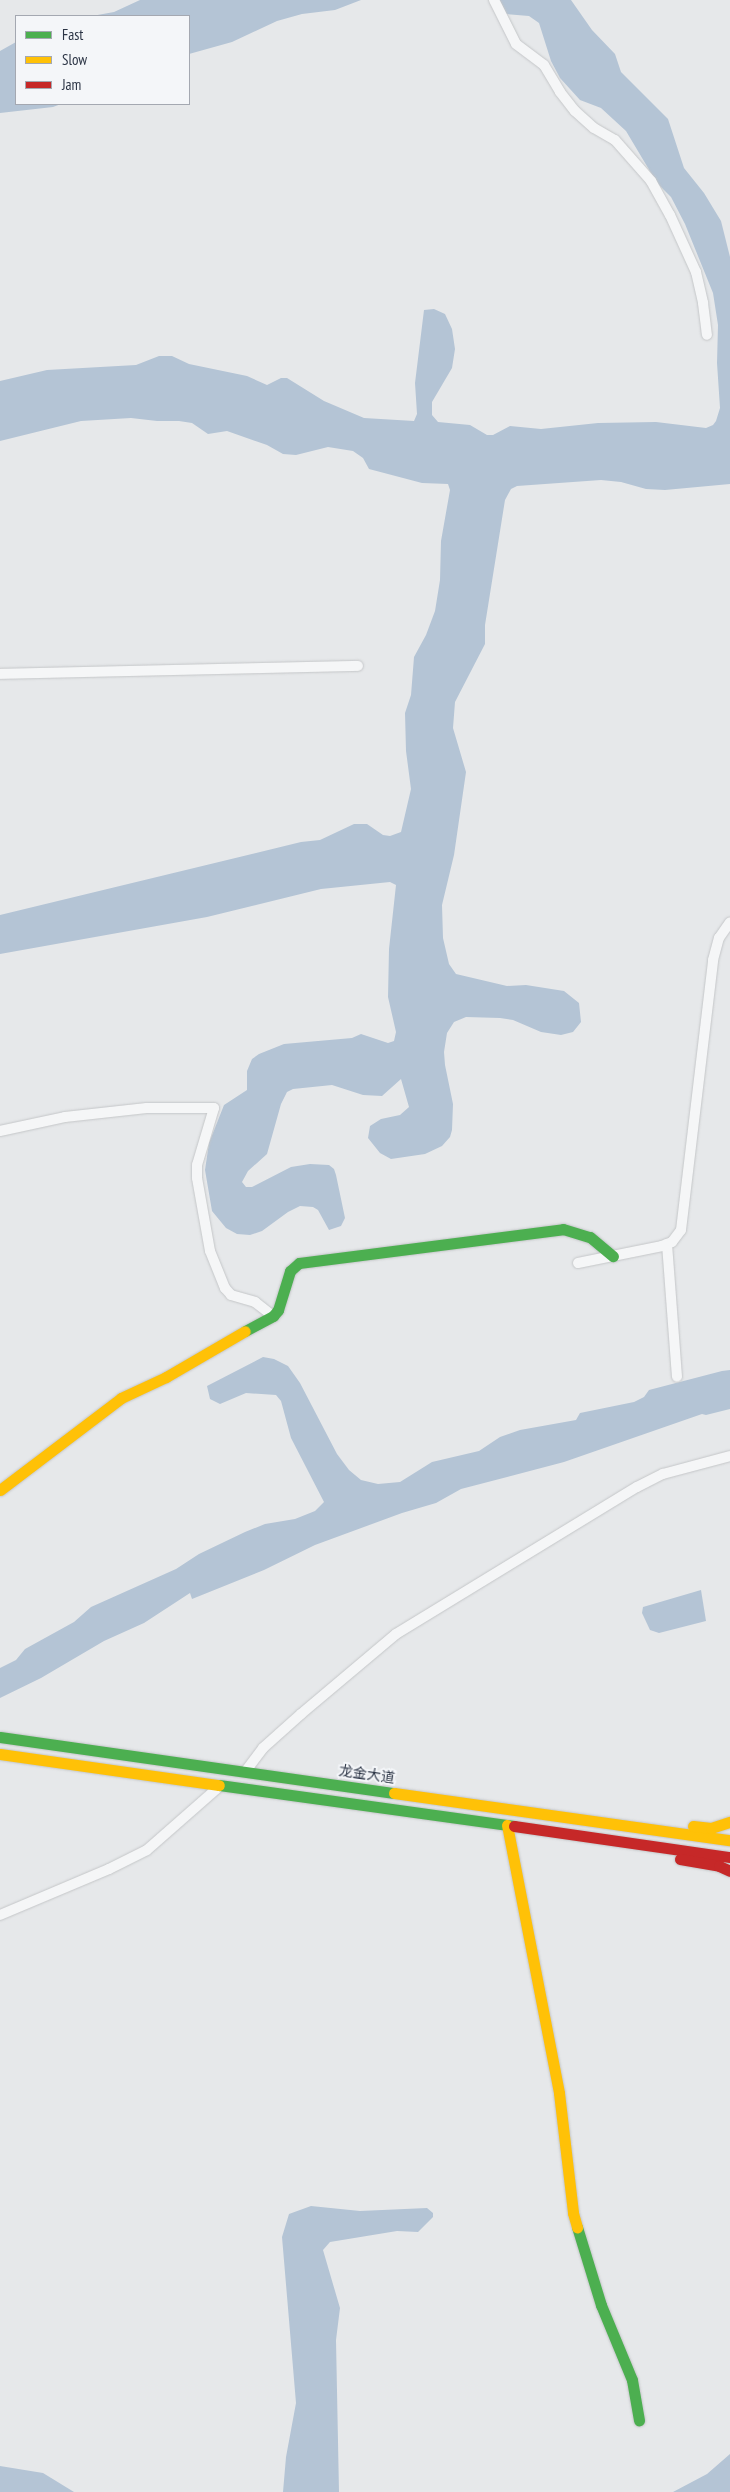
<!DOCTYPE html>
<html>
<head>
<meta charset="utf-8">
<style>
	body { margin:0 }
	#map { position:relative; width:730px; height:2492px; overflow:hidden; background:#e6e8ea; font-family:"PT Sans Narrow","Noto Sans SC",sans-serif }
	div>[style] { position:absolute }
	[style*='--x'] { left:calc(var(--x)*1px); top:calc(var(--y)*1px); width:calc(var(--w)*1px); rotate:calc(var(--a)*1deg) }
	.water>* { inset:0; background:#b4c4d5 }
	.roads { filter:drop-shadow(0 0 1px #c4c6c8) drop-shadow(0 0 1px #c4c6c8) }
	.street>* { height:10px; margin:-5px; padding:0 5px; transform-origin:5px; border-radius:5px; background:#f5f6f7 }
	.fast>* { height:11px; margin:-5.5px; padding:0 5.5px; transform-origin:5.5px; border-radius:5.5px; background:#4caf50 }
	.slow>* { height:11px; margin:-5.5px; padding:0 5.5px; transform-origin:5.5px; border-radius:5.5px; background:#ffc107 }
	.jam>* { height:11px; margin:-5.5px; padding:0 5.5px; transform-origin:5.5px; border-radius:5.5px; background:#c62828 }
	span { translate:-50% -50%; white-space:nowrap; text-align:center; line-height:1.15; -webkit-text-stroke:4px #f4f6f9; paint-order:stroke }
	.street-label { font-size:14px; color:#2b3445 }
	.legend { position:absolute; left:15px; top:15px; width:175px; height:90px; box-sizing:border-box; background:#f4f6f9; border:1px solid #a4a8b1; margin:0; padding:6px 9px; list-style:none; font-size:15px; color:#2b3445 }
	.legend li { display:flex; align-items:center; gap:10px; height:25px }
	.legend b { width:25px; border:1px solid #a4a8b1 }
</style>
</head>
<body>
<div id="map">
	<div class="water">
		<i style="clip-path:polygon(140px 0,361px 0,335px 10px,302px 14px,277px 21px,232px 42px,189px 54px,189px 16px,92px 16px,114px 12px)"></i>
		<i style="clip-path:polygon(499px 0,571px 0,592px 30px,615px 54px,621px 72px,668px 119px,684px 168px,704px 193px,721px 221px,730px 257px,730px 484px,665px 490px,646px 489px,621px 482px,601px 480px,517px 486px,511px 489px,505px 500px,485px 625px,485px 644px,455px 702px,453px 728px,466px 772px,454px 855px,442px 905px,443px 938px,449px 964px,456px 974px,507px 986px,526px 985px,564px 991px,579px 1003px,581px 1022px,573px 1032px,561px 1035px,541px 1032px,513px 1020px,500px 1018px,466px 1017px,454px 1022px,447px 1033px,444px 1052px,445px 1065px,453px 1104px,452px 1130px,450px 1137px,442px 1146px,425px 1154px,391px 1159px,380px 1153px,368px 1138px,370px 1126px,381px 1119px,400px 1115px,409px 1107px,401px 1079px,382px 1096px,363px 1095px,332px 1085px,293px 1089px,287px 1092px,281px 1104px,267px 1154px,248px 1171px,242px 1182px,246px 1187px,252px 1187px,291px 1167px,310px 1164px,329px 1165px,334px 1169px,336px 1175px,345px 1218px,341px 1226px,329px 1230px,318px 1210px,313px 1207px,300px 1206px,288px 1212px,262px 1231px,250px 1235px,237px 1234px,226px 1228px,212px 1211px,205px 1170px,209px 1143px,224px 1105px,247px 1090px,247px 1071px,252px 1059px,259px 1054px,284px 1044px,352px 1038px,361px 1034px,388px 1043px,394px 1041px,396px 1032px,388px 997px,389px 949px,396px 885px,390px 882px,321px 889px,207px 917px,0 954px,0 915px,301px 842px,320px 840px,354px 824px,367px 824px,383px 835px,390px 836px,401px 832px,411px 789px,406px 751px,405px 713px,411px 695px,414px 657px,426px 635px,435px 611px,440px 580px,441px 541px,450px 490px,448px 484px,422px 483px,369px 469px,363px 458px,353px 451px,328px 447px,296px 455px,283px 454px,267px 445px,227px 431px,208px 434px,192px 423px,179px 421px,157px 421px,131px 418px,81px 421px,0 441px,0 381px,47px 370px,136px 365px,159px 356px,172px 356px,189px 364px,247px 376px,267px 385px,281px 378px,287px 378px,324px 401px,364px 418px,414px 421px,417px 414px,415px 383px,424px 310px,434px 309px,445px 314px,452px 329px,455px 349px,452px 368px,432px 402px,432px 415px,438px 422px,470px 425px,487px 435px,493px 435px,510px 426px,541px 429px,598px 423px,656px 422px,706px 428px,713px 425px,716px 421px,720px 408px,717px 363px,718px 325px,713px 293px,685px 224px,671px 197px,657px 183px,626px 131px,601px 108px,580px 100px,560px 78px,551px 61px,539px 23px,529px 16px,506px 14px)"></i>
		<i style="clip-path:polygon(16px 42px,16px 104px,61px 104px,53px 107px,0 113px,0 51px)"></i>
		<i style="clip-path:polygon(263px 1357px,274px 1359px,288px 1366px,300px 1383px,337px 1454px,349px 1470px,361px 1480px,378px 1484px,400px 1482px,432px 1462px,479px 1451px,500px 1437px,520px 1430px,576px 1420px,580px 1413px,634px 1402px,644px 1397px,649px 1390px,722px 1371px,730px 1370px,730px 1409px,706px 1415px,702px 1414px,564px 1462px,461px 1489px,436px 1503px,402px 1513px,315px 1545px,264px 1570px,192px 1599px,190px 1593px,144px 1623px,104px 1641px,41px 1678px,0 1698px,0 1668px,16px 1660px,25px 1649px,74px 1622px,91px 1607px,176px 1569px,199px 1554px,245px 1532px,265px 1524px,295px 1519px,315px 1511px,324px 1502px,291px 1438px,281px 1401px,276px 1395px,246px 1393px,220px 1404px,210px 1399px,207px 1386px)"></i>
		<i style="clip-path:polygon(701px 1590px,706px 1621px,659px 1633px,650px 1630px,642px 1613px,643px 1607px)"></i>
		<i style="clip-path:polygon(311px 2206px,360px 2211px,427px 2208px,433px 2213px,433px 2217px,418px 2232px,397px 2231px,330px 2242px,323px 2250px,340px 2308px,336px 2340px,339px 2492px,283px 2492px,286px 2457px,296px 2403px,282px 2237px,289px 2214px)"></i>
		<i style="clip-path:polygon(730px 2454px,730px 2492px,673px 2492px,707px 2474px)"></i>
		<i style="clip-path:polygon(0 2466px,43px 2473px,74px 2492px,0 2492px)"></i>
	</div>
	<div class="roads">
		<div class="street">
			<i style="--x:494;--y:0;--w:49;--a:63.4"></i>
			<i style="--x:516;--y:44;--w:35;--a:37"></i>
			<i style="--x:544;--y:65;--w:31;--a:59"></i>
			<i style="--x:560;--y:92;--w:24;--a:52"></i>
			<i style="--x:575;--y:111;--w:25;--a:42"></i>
			<i style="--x:594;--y:128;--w:24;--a:30"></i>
			<i style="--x:615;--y:140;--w:55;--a:48.7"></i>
			<i style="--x:651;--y:181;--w:39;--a:61"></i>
			<i style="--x:670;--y:215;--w:63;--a:65.5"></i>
			<i style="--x:696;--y:272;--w:32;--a:77"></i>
			<i style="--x:703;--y:303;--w:32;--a:83"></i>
			<i style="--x:0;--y:674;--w:358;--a:-1.3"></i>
			<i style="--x:0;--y:1131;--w:66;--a:-12.2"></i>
			<i style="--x:65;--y:1117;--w:82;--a:-6.3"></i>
			<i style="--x:147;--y:1108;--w:67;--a:0"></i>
			<i style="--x:214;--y:1108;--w:59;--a:106.6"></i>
			<i style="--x:197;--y:1165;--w:13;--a:90"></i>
			<i style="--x:197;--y:1178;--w:74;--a:79.9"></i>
			<i style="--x:210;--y:1251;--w:40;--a:68"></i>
			<i style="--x:225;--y:1288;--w:9;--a:49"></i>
			<i style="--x:231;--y:1295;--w:25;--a:16"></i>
			<i style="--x:255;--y:1302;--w:23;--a:38"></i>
			<i style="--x:667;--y:1244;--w:133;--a:85.7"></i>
			<i style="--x:578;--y:1263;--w:86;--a:-11.4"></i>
			<i style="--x:662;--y:1246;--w:11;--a:-22"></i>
			<i style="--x:672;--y:1242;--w:15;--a:-53"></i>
			<i style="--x:681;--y:1230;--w:272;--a:-83.2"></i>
			<i style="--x:713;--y:960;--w:23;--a:-75"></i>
			<i style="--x:719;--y:938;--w:19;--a:-55"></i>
			<i style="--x:245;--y:1772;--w:30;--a:-53"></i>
			<i style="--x:263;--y:1748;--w:51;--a:-41.8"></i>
			<i style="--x:301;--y:1714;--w:124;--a:-40.1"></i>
			<i style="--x:396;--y:1634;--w:282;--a:-31.4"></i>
			<i style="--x:637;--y:1487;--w:29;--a:-27"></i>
			<i style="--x:663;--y:1474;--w:69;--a:-15"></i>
			<i style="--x:0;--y:1915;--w:118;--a:-22.9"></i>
			<i style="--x:109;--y:1869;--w:42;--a:-26.6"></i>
			<i style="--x:147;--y:1850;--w:98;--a:-41.3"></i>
		</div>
		<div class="fast">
			<i style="--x:245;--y:1331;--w:32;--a:-28"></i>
			<i style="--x:273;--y:1316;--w:8;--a:-50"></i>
			<i style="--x:278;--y:1310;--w:41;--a:-72.9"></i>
			<i style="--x:290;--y:1271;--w:12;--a:-42"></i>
			<i style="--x:299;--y:1263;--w:266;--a:-7.3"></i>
			<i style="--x:563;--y:1229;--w:28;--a:17"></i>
			<i style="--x:590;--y:1237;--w:30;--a:40"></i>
			<i style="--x:0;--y:1737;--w:398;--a:8.1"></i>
			<i style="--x:219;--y:1785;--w:298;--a:7.9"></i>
			<i style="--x:577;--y:2227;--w:82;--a:72.9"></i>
			<i style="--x:601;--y:2305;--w:81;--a:67.5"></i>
			<i style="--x:632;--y:2380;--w:41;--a:80.1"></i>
		</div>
		<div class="slow">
			<i style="--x:0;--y:1490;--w:152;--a:-37.2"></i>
			<i style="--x:121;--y:1398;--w:50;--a:-25"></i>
			<i style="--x:166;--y:1377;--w:91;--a:-30.2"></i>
			<i style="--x:0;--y:1754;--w:221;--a:8.1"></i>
			<i style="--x:394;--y:1793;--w:339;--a:8"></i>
			<i style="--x:507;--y:1825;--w:273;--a:79"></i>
			<i style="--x:559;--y:2093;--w:121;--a:83.3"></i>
			<i style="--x:573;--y:2213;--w:15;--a:74"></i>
			<i style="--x:693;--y:1826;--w:18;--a:6"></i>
			<i style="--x:711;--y:1828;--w:20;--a:-18"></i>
		</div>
		<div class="jam">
			<i style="--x:514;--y:1826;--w:218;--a:8.2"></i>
			<i style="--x:680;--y:1859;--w:40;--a:10"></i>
			<i style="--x:719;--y:1866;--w:12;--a:24"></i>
		</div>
	</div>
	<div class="street-label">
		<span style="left:367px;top:1774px;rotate:8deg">龙金大道</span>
	</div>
	<ul class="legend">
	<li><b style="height:6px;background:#4caf50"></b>Fast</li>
	<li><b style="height:6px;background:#ffc107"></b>Slow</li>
	<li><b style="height:6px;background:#c62828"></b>Jam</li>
	</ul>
</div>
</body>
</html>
